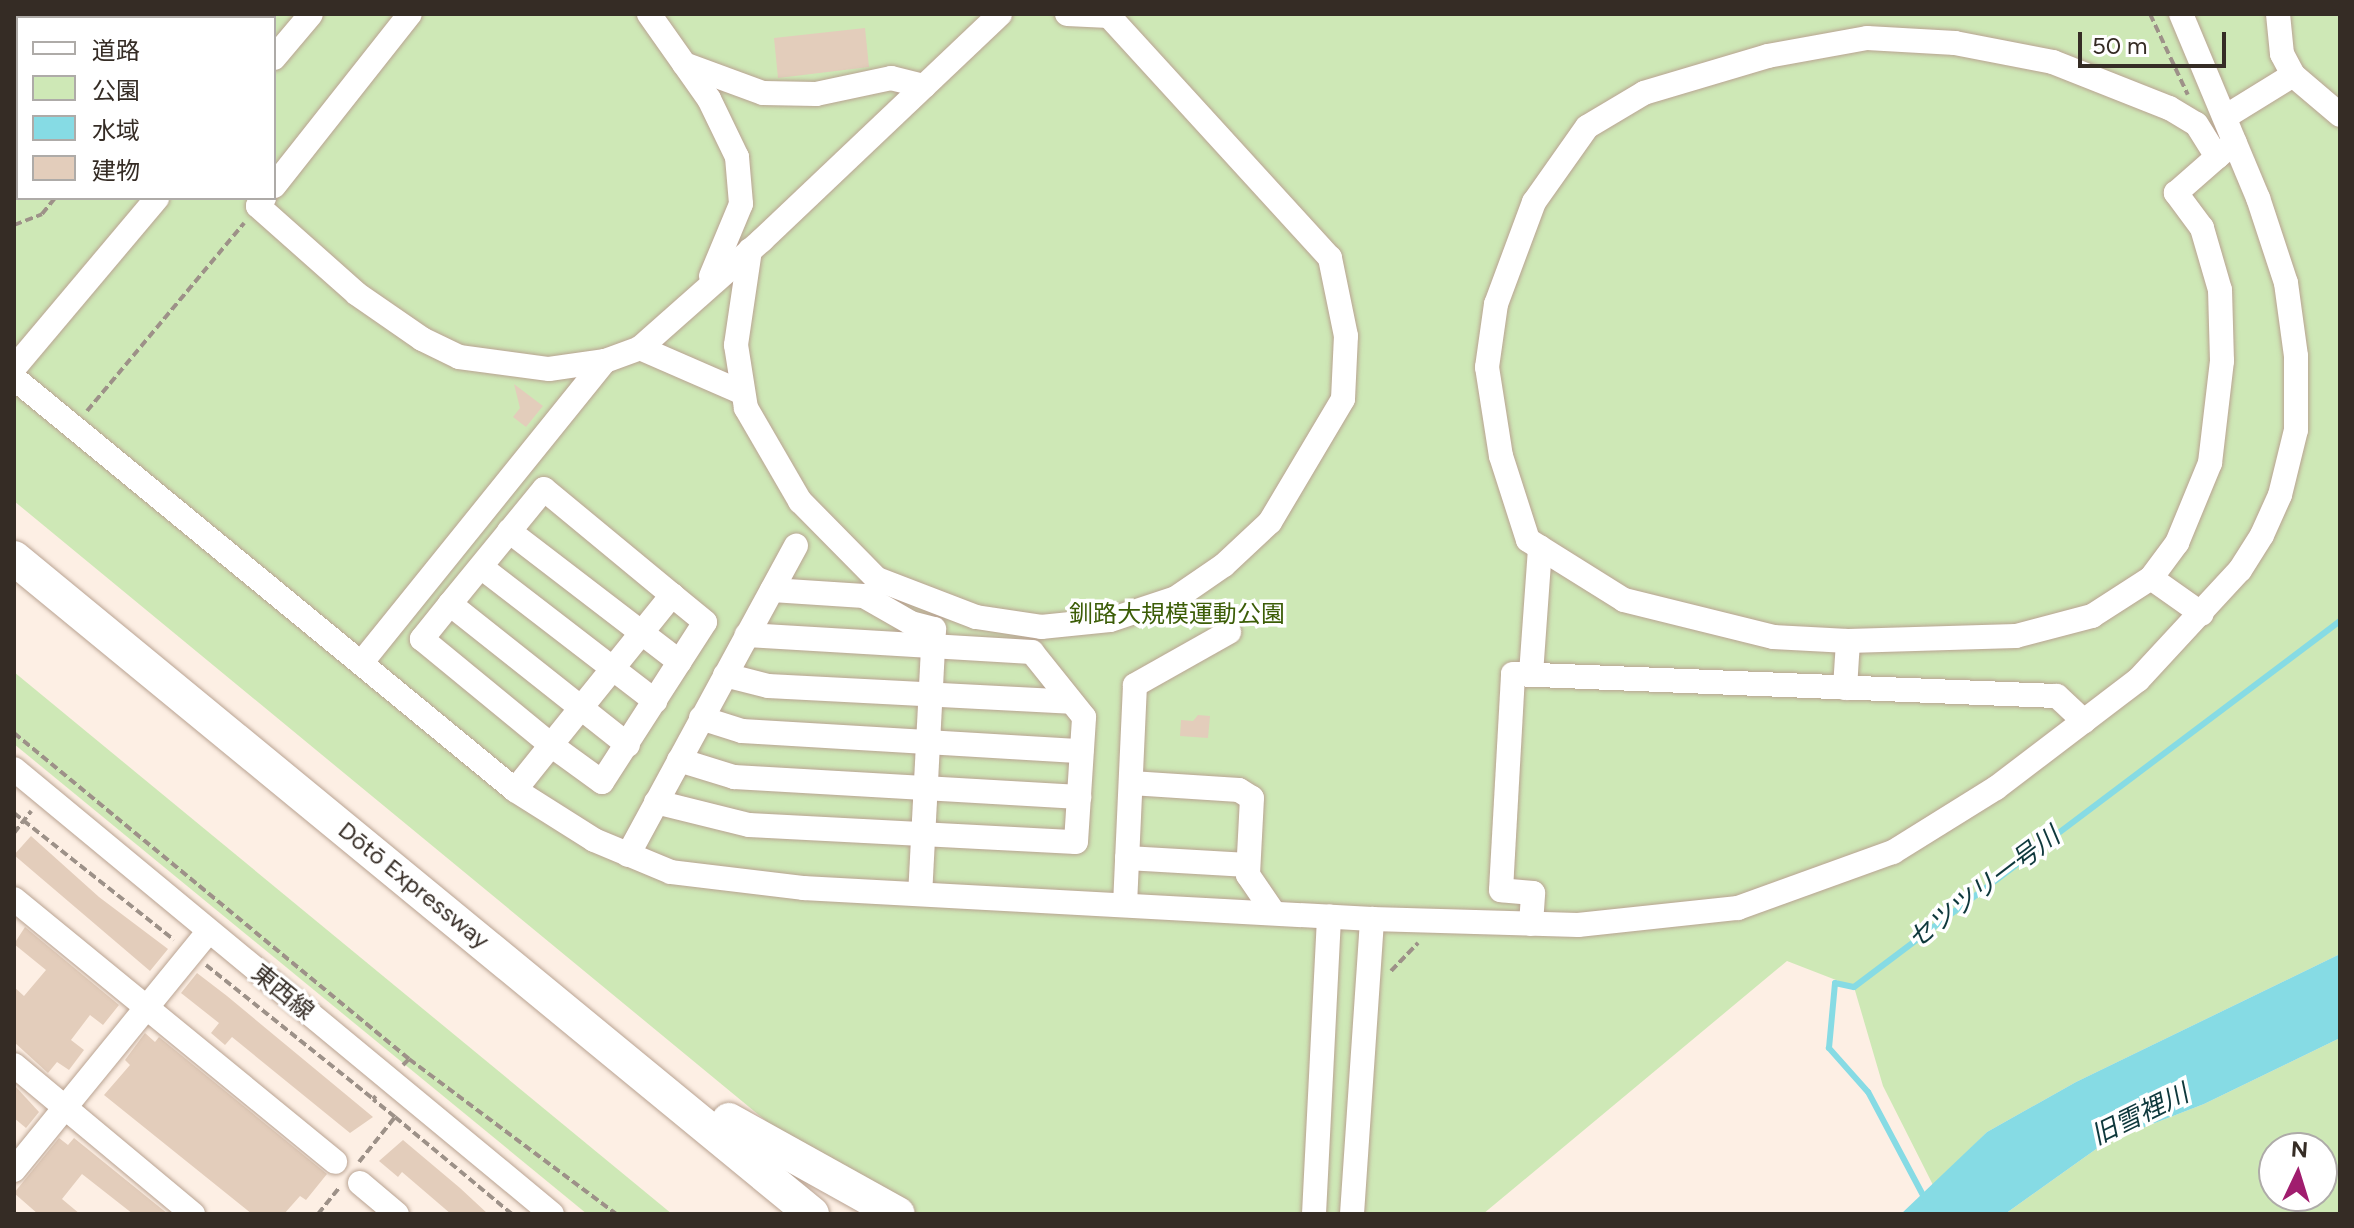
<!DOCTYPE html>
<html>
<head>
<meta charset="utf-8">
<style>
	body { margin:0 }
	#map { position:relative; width:2354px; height:1228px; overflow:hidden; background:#fdefe4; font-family:Figtree,"Noto Sans JP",sans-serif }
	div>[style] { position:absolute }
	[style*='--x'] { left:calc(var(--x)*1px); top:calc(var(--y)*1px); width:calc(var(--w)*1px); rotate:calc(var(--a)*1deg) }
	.green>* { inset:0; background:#cee8b6 }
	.water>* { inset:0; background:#86dbe4 }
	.stream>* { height:6px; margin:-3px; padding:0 3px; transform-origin:3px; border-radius:3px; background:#86dbe4 }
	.building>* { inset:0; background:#e3cdbb }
	.path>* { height:4px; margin-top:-2px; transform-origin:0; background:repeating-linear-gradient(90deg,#9d9188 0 8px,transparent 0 12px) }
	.roads { filter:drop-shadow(0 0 2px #b9a392) drop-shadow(0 0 2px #b9a392) }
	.minor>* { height:24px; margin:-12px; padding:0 12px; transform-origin:12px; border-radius:12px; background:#fff }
	.highway>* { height:34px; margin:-17px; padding:0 17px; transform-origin:17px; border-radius:17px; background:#fff }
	span { translate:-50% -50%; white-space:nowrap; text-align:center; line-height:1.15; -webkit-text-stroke:7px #fff; paint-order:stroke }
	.park-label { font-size:24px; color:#3c5d07 }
	.street-label { font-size:24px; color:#352c25 }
	.water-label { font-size:26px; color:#0e383c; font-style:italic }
	.frame { position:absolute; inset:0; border:16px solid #352c25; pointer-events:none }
	.legend { position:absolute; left:16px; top:16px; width:260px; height:184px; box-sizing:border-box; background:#fff; border:2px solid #aeaba8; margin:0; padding:10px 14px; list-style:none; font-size:24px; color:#352c25 }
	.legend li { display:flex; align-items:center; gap:16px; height:40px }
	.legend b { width:40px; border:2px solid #aeaba8 }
	.north { position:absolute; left:2258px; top:1132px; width:80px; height:80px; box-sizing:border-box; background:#fff; border:2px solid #aeaba8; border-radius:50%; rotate:4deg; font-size:22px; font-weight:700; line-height:32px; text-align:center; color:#352c25 }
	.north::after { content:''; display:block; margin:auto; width:28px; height:36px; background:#a01d6e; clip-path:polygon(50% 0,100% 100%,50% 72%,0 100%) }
	.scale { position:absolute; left:2078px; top:32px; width:148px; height:36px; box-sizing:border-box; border:4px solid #352c25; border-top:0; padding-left:10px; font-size:24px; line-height:28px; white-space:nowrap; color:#352c25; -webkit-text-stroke:6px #fff; paint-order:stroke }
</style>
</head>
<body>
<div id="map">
	<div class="green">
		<i style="clip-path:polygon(evenodd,14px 14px,2340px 14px,2340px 954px,2076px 1082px,1987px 1132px,1933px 1185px,1883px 1086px,1854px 987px,1787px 961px,1483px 1214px,879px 1214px,14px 501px,14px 14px,18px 18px,274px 18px,274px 198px,18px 198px,18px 18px)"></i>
		<i style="clip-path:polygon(14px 672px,672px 1214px,587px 1214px,14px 744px)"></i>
		<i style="clip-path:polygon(evenodd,2340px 1038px,2340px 1214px,2005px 1214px,2106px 1142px,2204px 1104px,2340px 1038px,2274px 1148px,2322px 1148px,2322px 1196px,2274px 1196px,2274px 1148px)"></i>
	</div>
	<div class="water">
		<i style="clip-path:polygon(2340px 954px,2340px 1038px,2204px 1104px,2106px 1142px,2005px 1214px,1901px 1214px,1987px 1132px,2076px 1082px)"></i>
	</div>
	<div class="stream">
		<i style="--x:1933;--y:1214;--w:138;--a:-118"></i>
		<i style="--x:1868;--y:1092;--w:59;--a:-131.6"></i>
		<i style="--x:1829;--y:1048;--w:65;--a:-84.7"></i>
		<i style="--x:1835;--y:983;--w:19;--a:12"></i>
		<i style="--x:1854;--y:987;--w:608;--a:-36.98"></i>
	</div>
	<div class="building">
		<i style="clip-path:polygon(865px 28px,869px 67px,778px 78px,774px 38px)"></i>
		<i style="clip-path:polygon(514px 384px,543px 406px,526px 427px,513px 417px,520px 408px)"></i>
		<i style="clip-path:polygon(1198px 715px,1210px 716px,1208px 738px,1180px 736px,1181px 720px,1193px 721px)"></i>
		<i style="clip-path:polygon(31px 836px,99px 897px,168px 949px,150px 971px,14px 855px)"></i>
		<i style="clip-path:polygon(25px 927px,119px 1005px,103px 1025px,90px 1015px,71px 1040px,84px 1050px,69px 1070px,57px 1062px,48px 1073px,14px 1042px,14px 987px,24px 996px,46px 970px,14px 944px)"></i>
		<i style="clip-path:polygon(197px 973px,227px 996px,373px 1117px,350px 1133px,232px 1037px,225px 1045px,211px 1033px,219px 1023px,181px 993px)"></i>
		<i style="clip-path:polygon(145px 1033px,155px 1042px,159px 1037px,327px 1174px,306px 1200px,300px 1196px,284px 1214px,252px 1214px,104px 1095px,130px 1065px,125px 1060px)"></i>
		<i style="clip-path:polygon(16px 1087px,39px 1112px,26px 1128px,14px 1118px)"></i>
		<i style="clip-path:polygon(59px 1138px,68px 1145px,74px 1138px,168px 1214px,133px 1214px,82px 1174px,62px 1199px,80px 1214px,38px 1214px,14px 1193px)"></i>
		<i style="clip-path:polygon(403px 1140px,460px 1188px,488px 1214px,451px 1214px,402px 1172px,398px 1177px,379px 1161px)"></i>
	</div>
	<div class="path">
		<i style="--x:23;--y:14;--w:6;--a:39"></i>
		<i style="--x:2150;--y:14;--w:89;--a:64.9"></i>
		<i style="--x:14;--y:94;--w:5;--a:37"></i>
		<i style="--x:14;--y:136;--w:6;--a:-51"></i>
		<i style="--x:14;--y:225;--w:30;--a:-21"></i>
		<i style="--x:42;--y:214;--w:21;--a:-51"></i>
		<i style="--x:87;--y:411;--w:245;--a:-50.1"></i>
		<i style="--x:14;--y:733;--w:512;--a:39.53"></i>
		<i style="--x:14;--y:813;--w:204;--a:38.4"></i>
		<i style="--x:14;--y:833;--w:28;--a:-52"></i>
		<i style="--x:206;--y:965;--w:214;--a:38.7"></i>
		<i style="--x:1391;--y:971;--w:39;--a:-46"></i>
		<i style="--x:403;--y:1065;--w:8;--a:-45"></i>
		<i style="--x:409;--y:1059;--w:259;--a:36.8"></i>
		<i style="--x:395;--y:1117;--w:152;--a:39.7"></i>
		<i style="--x:359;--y:1162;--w:58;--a:-51.3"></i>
		<i style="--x:395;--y:1117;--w:28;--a:-141"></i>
		<i style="--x:373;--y:1099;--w:4;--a:-45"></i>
		<i style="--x:318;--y:1214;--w:33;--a:-51"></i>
	</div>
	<div class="roads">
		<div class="minor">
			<i style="--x:649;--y:14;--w:104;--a:54.8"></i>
			<i style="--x:709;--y:99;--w:64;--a:64.2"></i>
			<i style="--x:737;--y:157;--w:47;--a:85.1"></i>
			<i style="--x:741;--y:204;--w:78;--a:112.6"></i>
			<i style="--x:2278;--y:14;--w:40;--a:84.3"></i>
			<i style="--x:2282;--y:54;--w:24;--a:62"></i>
			<i style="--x:2293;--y:75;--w:62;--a:40.4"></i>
			<i style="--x:122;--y:18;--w:5;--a:-53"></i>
			<i style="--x:181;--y:18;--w:5;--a:-53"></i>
			<i style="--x:244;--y:18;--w:5;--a:-53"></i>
			<i style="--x:274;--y:58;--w:57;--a:-49.9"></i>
			<i style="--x:684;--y:64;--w:84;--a:20.2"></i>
			<i style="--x:763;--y:93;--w:53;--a:1.1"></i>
			<i style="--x:816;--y:94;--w:77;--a:-12"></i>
			<i style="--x:891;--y:78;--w:34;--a:14"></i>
			<i style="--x:2225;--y:117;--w:80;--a:-31.7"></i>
			<i style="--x:2217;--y:157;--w:39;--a:-122"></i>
			<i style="--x:2196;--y:124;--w:31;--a:-149"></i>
			<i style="--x:2169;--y:108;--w:125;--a:-158.4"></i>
			<i style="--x:2053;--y:62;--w:100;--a:-169"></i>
			<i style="--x:1955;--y:43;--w:88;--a:-176.7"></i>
			<i style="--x:1867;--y:38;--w:101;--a:169.7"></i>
			<i style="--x:1768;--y:56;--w:129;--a:163.4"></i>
			<i style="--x:1644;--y:93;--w:66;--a:149.2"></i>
			<i style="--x:1587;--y:127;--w:92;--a:125.2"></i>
			<i style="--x:1534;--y:202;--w:109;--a:110.4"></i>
			<i style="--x:1496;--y:304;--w:64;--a:98.1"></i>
			<i style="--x:1487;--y:367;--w:90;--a:81.1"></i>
			<i style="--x:1501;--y:456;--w:88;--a:72.2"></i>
			<i style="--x:1528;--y:540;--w:113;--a:32"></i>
			<i style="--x:1624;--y:600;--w:154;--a:13.9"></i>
			<i style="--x:1773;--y:637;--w:75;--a:3.1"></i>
			<i style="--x:1848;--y:641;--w:168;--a:-1.7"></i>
			<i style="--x:2016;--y:636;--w:79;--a:-14.7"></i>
			<i style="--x:2092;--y:616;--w:70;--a:-32.8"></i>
			<i style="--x:2151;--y:578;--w:44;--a:-53.4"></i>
			<i style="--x:2177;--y:543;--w:87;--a:-67.6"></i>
			<i style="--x:2210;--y:463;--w:103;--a:-83.3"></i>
			<i style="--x:2222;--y:361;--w:71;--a:-91.6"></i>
			<i style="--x:2220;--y:290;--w:65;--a:-106.2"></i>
			<i style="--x:2202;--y:228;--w:44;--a:-126.6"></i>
			<i style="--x:2176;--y:193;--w:55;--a:-41.3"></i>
			<i style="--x:2217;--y:157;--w:23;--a:-40"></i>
			<i style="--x:274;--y:186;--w:219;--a:-51.7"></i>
			<i style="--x:264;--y:198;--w:10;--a:127"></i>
			<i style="--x:258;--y:206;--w:132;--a:41.6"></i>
			<i style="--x:357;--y:294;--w:79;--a:34.7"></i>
			<i style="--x:422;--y:339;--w:41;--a:25.9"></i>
			<i style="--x:459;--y:357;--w:91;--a:7.6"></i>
			<i style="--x:549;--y:369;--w:57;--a:-8.1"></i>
			<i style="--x:750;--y:250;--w:96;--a:98.4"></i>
			<i style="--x:736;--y:345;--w:64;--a:81"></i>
			<i style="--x:746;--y:408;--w:108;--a:59.9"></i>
			<i style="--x:800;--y:501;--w:110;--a:45.4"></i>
			<i style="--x:877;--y:579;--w:106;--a:21"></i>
			<i style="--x:976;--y:617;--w:66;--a:8.7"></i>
			<i style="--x:1041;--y:627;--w:69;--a:-5.8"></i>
			<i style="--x:1110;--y:620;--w:70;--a:-18.4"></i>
			<i style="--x:1176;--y:598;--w:58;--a:-34.5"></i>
			<i style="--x:1224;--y:565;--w:63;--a:-43.1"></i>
			<i style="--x:1270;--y:522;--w:143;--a:-59.3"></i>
			<i style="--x:1343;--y:399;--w:63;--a:-87.3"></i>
			<i style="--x:1346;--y:336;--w:80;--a:-101.6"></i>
			<i style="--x:1330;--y:258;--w:328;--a:-132.4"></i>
			<i style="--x:1109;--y:16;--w:42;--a:-177.3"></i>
			<i style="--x:640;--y:348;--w:110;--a:23.5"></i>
			<i style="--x:14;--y:368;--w:222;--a:-49.9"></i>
			<i style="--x:14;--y:378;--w:649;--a:39.43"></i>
			<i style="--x:515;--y:790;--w:93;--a:32.3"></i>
			<i style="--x:594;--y:840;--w:83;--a:22.6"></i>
			<i style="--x:671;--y:872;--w:133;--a:6.9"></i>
			<i style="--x:803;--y:888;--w:570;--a:3.12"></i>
			<i style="--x:1372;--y:919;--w:206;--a:1.7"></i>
			<i style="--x:1578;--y:925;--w:161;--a:-6.1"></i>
			<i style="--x:1738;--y:908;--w:165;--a:-19.9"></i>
			<i style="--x:1893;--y:852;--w:121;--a:-31.9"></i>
			<i style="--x:1996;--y:788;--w:178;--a:-37.3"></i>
			<i style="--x:2138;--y:680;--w:150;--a:-47.2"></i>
			<i style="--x:2240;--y:570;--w:41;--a:-57.8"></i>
			<i style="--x:2262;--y:535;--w:44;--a:-65.8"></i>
			<i style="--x:2280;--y:495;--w:67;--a:-76.2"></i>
			<i style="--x:2296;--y:430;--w:74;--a:-90"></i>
			<i style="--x:2296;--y:356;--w:74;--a:-97.8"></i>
			<i style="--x:2286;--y:283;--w:89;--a:-108.2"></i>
			<i style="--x:2258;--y:198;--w:199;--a:-112.7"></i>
			<i style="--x:509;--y:531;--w:215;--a:37.5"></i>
			<i style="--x:481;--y:567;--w:220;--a:37.6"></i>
			<i style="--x:2151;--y:578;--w:62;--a:35.2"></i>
			<i style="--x:772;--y:590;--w:92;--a:3.7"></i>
			<i style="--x:864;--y:596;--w:54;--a:29.9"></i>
			<i style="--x:911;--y:623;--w:24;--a:15"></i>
			<i style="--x:934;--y:629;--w:265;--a:93"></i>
			<i style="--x:450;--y:604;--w:227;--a:38.4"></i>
			<i style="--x:362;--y:662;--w:387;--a:-51.1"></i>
			<i style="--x:605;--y:361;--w:37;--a:-20"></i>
			<i style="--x:640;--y:348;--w:163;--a:-41.5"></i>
			<i style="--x:762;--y:240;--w:328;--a:-43.5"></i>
			<i style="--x:1531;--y:674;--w:127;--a:-85.9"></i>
			<i style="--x:725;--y:675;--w:44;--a:14.3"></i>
			<i style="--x:768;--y:686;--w:303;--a:3"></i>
			<i style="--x:1845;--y:688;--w:47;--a:-86.3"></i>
			<i style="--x:701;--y:718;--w:43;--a:17.6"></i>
			<i style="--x:742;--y:731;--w:340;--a:3.4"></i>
			<i style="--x:679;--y:760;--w:58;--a:17.2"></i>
			<i style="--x:734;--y:777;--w:346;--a:3.3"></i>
			<i style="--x:14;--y:769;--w:698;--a:39.6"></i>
			<i style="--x:1131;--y:783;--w:108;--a:3.7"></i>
			<i style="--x:1239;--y:790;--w:15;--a:32"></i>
			<i style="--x:1252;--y:798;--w:77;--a:93"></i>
			<i style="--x:1248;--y:875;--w:46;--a:55.6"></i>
			<i style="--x:515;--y:790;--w:58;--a:-51.3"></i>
			<i style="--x:551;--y:745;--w:193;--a:-51.1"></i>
			<i style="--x:672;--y:595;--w:166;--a:-140.4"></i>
			<i style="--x:544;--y:489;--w:149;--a:129.3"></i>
			<i style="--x:450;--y:604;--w:45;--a:128.7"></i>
			<i style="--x:422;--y:639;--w:167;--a:39.4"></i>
			<i style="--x:551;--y:745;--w:63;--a:36"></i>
			<i style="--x:602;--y:782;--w:190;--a:-57.2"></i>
			<i style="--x:705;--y:622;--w:43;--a:-140.7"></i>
			<i style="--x:656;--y:802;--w:96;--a:13.9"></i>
			<i style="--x:749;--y:825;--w:327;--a:3"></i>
			<i style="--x:1076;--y:842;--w:125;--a:-86.3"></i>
			<i style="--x:1084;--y:717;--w:83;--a:-128.7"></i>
			<i style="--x:1032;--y:652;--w:286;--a:-176.6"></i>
			<i style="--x:628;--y:855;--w:352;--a:-61.5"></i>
			<i style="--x:1127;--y:858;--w:121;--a:3.3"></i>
			<i style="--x:14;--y:899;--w:415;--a:39.3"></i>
			<i style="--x:1125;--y:905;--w:220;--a:-87.4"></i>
			<i style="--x:1135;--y:685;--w:108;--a:-29.4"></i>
			<i style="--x:1531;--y:924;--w:31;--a:-86"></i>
			<i style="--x:1533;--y:893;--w:32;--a:-175"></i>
			<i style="--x:1501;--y:890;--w:216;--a:-86.8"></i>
			<i style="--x:1513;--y:674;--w:544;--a:2.32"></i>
			<i style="--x:2057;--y:696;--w:37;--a:43"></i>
			<i style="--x:14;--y:1065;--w:233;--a:39.8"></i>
			<i style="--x:14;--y:1170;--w:308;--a:-50.8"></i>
			<i style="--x:360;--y:1183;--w:48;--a:40"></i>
			<i style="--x:1314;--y:1214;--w:298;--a:-87.1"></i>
			<i style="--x:1352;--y:1214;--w:296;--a:-86.1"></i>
		</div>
		<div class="highway">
			<i style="--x:14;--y:558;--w:1033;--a:39.42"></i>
			<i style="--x:729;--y:1120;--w:193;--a:29.1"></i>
		</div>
	</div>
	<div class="park-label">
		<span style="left:1177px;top:614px">釧路大規模運動公園</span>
	</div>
	<div class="street-label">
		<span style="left:414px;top:885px;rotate:39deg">Dōtō Expressway</span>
		<span style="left:283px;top:992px;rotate:39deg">東西線</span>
	</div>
	<div class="water-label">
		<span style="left:1984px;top:888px;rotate:-37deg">セツツリ一号川</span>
		<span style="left:2140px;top:1115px;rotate:-26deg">旧雪裡川</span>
	</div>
	<div class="frame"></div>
	<ul class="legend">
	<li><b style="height:10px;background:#fff"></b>道路</li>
	<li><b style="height:22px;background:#cee8b6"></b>公園</li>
	<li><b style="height:22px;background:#86dbe4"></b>水域</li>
	<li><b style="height:22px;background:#e3cdbb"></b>建物</li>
	</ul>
	<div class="north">N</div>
	<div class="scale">50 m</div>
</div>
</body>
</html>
